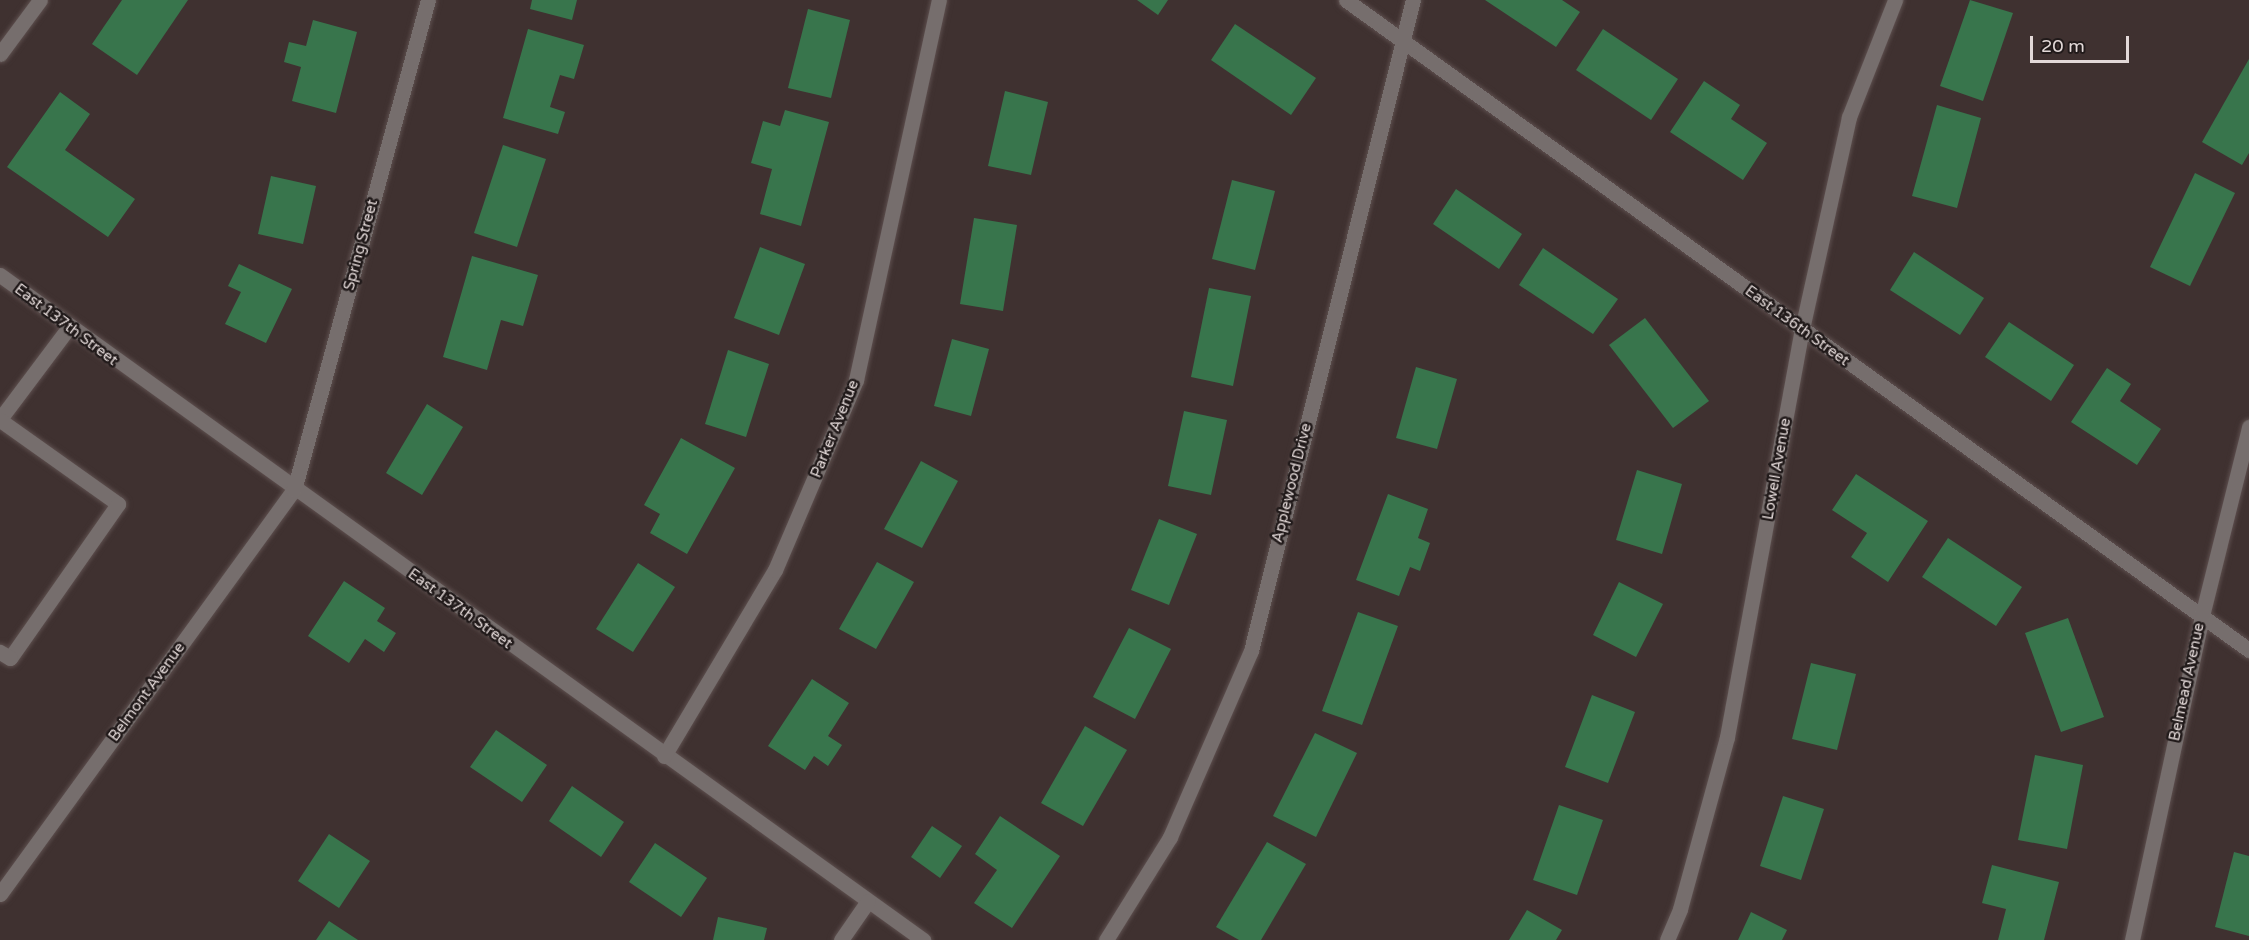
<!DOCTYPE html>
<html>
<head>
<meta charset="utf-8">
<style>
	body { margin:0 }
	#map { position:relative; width:2249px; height:940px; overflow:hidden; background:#3f3130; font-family:"Varela Round",sans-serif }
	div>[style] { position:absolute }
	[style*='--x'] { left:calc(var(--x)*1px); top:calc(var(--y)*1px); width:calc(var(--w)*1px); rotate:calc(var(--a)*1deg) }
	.building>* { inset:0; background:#38754c }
	.roads { filter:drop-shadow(0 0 2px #5d4f4e) drop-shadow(0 0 2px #5d4f4e) }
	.minor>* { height:15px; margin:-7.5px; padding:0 7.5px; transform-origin:7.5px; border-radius:7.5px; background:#766e6d }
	span { translate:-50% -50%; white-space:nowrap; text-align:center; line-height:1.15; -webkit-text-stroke:5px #211a1a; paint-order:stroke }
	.street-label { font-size:15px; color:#e3d9d8 }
	.scale { position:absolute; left:2030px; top:36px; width:99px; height:27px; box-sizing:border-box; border:3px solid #e3d9d8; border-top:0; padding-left:8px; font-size:18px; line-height:21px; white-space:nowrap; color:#e3d9d8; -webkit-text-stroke:4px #211a1a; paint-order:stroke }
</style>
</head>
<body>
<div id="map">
	<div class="building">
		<i style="clip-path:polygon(122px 0,188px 0,137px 75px,92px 44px)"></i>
		<i style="clip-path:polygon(532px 0,577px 0,572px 20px,530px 9px)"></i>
		<i style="clip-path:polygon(1137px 0,1168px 0,1158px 15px)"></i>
		<i style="clip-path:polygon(1485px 0,1562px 0,1580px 12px,1556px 47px)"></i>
		<i style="clip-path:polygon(1970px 0,2013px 13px,1983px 101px,1940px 86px)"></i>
		<i style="clip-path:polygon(808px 9px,850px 20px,831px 98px,788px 88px)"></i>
		<i style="clip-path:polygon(313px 20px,357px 32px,336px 113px,292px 101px,301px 67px,284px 62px,289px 42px,306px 46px)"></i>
		<i style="clip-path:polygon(1235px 24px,1316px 78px,1291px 115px,1211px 60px)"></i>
		<i style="clip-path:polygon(528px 29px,584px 45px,574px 79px,560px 75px,550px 107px,565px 112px,558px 134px,503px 118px)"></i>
		<i style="clip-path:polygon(1603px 29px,1678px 79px,1651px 120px,1576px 70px)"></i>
		<i style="clip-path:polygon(2249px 59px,2249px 153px,2242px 165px,2202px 142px)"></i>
		<i style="clip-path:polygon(1704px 81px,1740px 105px,1731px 119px,1767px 143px,1743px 180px,1670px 132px)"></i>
		<i style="clip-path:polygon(1005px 91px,1048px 102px,1031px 175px,988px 166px)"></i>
		<i style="clip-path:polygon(60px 92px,90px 114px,65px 150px,135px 199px,108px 237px,7px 167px)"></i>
		<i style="clip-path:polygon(1937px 105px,1981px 118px,1957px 208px,1912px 196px)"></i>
		<i style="clip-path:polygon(785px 110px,829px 122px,801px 226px,760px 214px,772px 169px,751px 163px,763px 121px,780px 126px)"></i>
		<i style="clip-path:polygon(503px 145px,546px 159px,517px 247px,474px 233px)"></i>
		<i style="clip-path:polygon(2195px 173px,2235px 193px,2190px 286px,2150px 267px)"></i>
		<i style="clip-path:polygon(271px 176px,316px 186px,303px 244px,258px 234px)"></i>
		<i style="clip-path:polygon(1232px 180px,1275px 191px,1255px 270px,1212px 259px)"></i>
		<i style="clip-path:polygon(1456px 189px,1522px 234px,1499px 269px,1433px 224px)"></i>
		<i style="clip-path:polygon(974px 218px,1017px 225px,1003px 311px,960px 304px)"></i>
		<i style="clip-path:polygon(760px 247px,805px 264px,779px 335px,734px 318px)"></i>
		<i style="clip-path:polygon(1543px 248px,1618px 299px,1593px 334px,1519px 285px)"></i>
		<i style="clip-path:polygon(1914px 252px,1984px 298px,1960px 335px,1890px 290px)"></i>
		<i style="clip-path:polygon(472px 256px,538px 275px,523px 326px,501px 320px,487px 370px,443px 357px)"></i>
		<i style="clip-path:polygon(239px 264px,292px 289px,266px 343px,225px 324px,241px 292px,228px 286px)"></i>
		<i style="clip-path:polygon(1209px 288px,1251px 296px,1233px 386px,1191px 377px)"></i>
		<i style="clip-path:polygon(1645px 318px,1709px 401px,1673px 428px,1609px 345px)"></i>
		<i style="clip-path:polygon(2009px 322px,2074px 365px,2051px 401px,1985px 357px)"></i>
		<i style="clip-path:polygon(952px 339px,989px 349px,971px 416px,934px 406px)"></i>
		<i style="clip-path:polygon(728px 350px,769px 364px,746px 437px,705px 424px)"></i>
		<i style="clip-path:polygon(1416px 367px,1457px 379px,1437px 449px,1396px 438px)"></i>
		<i style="clip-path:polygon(2107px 368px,2131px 384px,2120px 401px,2161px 429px,2137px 465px,2071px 422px)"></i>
		<i style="clip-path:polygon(427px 404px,463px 427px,422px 495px,386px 473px)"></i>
		<i style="clip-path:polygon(1184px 411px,1227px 420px,1211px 495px,1168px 486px)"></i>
		<i style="clip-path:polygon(681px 438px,735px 468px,687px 554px,650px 533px,660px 514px,644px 505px)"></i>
		<i style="clip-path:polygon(921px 461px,958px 481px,922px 548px,884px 529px)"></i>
		<i style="clip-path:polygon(1637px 470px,1682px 484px,1662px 554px,1616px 540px)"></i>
		<i style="clip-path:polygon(1856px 474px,1928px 521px,1888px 582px,1851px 557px,1867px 533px,1832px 510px)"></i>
		<i style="clip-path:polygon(1388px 494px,1428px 509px,1418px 538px,1430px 543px,1420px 571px,1410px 567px,1399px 596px,1356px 580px)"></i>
		<i style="clip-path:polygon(1159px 519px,1197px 534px,1169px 605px,1131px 590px)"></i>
		<i style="clip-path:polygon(1948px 538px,2022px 587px,1996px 626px,1922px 577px)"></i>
		<i style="clip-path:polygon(877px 562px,914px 582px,876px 649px,839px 629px)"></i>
		<i style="clip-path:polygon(638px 563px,675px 587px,633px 652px,596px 629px)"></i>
		<i style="clip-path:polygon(344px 581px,385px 608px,377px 621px,396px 633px,384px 652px,365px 639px,349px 663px,308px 636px)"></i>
		<i style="clip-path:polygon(1619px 582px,1663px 604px,1636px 657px,1593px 635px)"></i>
		<i style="clip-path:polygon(1358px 612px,1398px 626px,1362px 725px,1322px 711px)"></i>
		<i style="clip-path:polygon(2068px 618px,2104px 717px,2061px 732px,2025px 633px)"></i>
		<i style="clip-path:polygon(1129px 628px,1171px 649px,1135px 719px,1093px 697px)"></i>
		<i style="clip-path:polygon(1811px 663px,1856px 674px,1837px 750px,1792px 739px)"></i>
		<i style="clip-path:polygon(812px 679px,849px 703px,828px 736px,842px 745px,828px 766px,814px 756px,805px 770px,768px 746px)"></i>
		<i style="clip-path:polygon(1592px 695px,1635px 712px,1608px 783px,1565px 767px)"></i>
		<i style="clip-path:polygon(1085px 726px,1127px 750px,1083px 826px,1041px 803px)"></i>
		<i style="clip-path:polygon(496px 730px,547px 765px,522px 802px,470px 767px)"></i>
		<i style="clip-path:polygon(1315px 733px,1357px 753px,1316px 837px,1273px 816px)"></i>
		<i style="clip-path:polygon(2035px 755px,2083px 765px,2067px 849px,2018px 840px)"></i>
		<i style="clip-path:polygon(572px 786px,624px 822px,601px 857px,549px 821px)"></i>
		<i style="clip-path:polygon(1783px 796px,1824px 809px,1801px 880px,1760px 866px)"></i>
		<i style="clip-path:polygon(1559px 805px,1603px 820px,1577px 895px,1533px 880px)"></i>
		<i style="clip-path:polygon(1000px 816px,1060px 856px,1012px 928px,974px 903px,997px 870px,975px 854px)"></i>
		<i style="clip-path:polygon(932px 826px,962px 846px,940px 878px,911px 857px)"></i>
		<i style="clip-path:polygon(329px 834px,370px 861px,339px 908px,298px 881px)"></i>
		<i style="clip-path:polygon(1267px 842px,1306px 864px,1261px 940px,1239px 940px,1216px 927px)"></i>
		<i style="clip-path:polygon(655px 843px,707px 878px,681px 917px,629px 882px)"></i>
		<i style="clip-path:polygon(2234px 852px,2249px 856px,2249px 936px,2215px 927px)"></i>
		<i style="clip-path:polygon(1992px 865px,2059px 882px,2044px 940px,1998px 940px,2006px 909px,1982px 903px)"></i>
		<i style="clip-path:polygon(1527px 910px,1562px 930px,1556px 940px,1509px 940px)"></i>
		<i style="clip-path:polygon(1751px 912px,1787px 930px,1782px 940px,1738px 940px)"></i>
		<i style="clip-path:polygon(718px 917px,767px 928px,764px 940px,713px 940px)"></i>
		<i style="clip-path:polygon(329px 921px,358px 940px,316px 940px)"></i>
	</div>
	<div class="roads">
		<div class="minor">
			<i style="--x:1346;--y:0;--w:1113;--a:35.75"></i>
			<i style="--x:0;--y:54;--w:67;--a:-53.5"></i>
			<i style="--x:0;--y:275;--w:1138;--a:35.77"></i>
			<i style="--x:0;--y:419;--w:115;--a:-53.1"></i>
			<i style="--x:0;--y:420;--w:145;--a:35.4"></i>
			<i style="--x:118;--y:504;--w:188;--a:125"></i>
			<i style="--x:10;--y:658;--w:12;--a:-149"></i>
			<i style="--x:664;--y:756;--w:217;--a:-59.2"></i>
			<i style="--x:775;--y:570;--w:207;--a:-66.9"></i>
			<i style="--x:856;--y:380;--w:389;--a:-77.7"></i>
			<i style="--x:0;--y:894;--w:500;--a:-54"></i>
			<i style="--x:294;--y:490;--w:508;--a:-74.71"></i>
			<i style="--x:841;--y:940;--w:47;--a:-55.3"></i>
			<i style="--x:1106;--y:940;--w:121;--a:-58.1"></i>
			<i style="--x:1170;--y:837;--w:203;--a:-66.5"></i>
			<i style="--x:1251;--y:651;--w:671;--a:-76.03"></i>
			<i style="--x:1667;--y:940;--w:34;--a:-67"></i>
			<i style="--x:1680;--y:909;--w:178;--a:-74.7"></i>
			<i style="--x:1727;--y:737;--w:415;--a:-79.6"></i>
			<i style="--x:1802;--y:329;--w:217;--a:-77.5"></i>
			<i style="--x:1849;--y:117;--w:126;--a:-68.5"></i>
			<i style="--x:2132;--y:940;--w:331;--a:-77.8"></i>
			<i style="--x:2202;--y:616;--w:195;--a:-76"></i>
		</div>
	</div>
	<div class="street-label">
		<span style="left:361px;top:245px;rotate:-75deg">Spring Street</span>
		<span style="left:66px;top:325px;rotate:37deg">East 137th Street</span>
		<span style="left:1797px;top:326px;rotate:36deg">East 136th Street</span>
		<span style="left:835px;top:429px;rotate:-68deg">Parker Avenue</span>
		<span style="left:1777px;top:469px;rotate:-80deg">Lowell Avenue</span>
		<span style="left:1292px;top:483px;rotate:-76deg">Applewood Drive</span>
		<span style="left:460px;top:609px;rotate:36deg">East 137th Street</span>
		<span style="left:2187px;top:682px;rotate:-78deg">Belmead Avenue</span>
		<span style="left:147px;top:692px;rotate:-54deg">Belmont Avenue</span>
	</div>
	<div class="scale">20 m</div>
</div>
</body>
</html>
